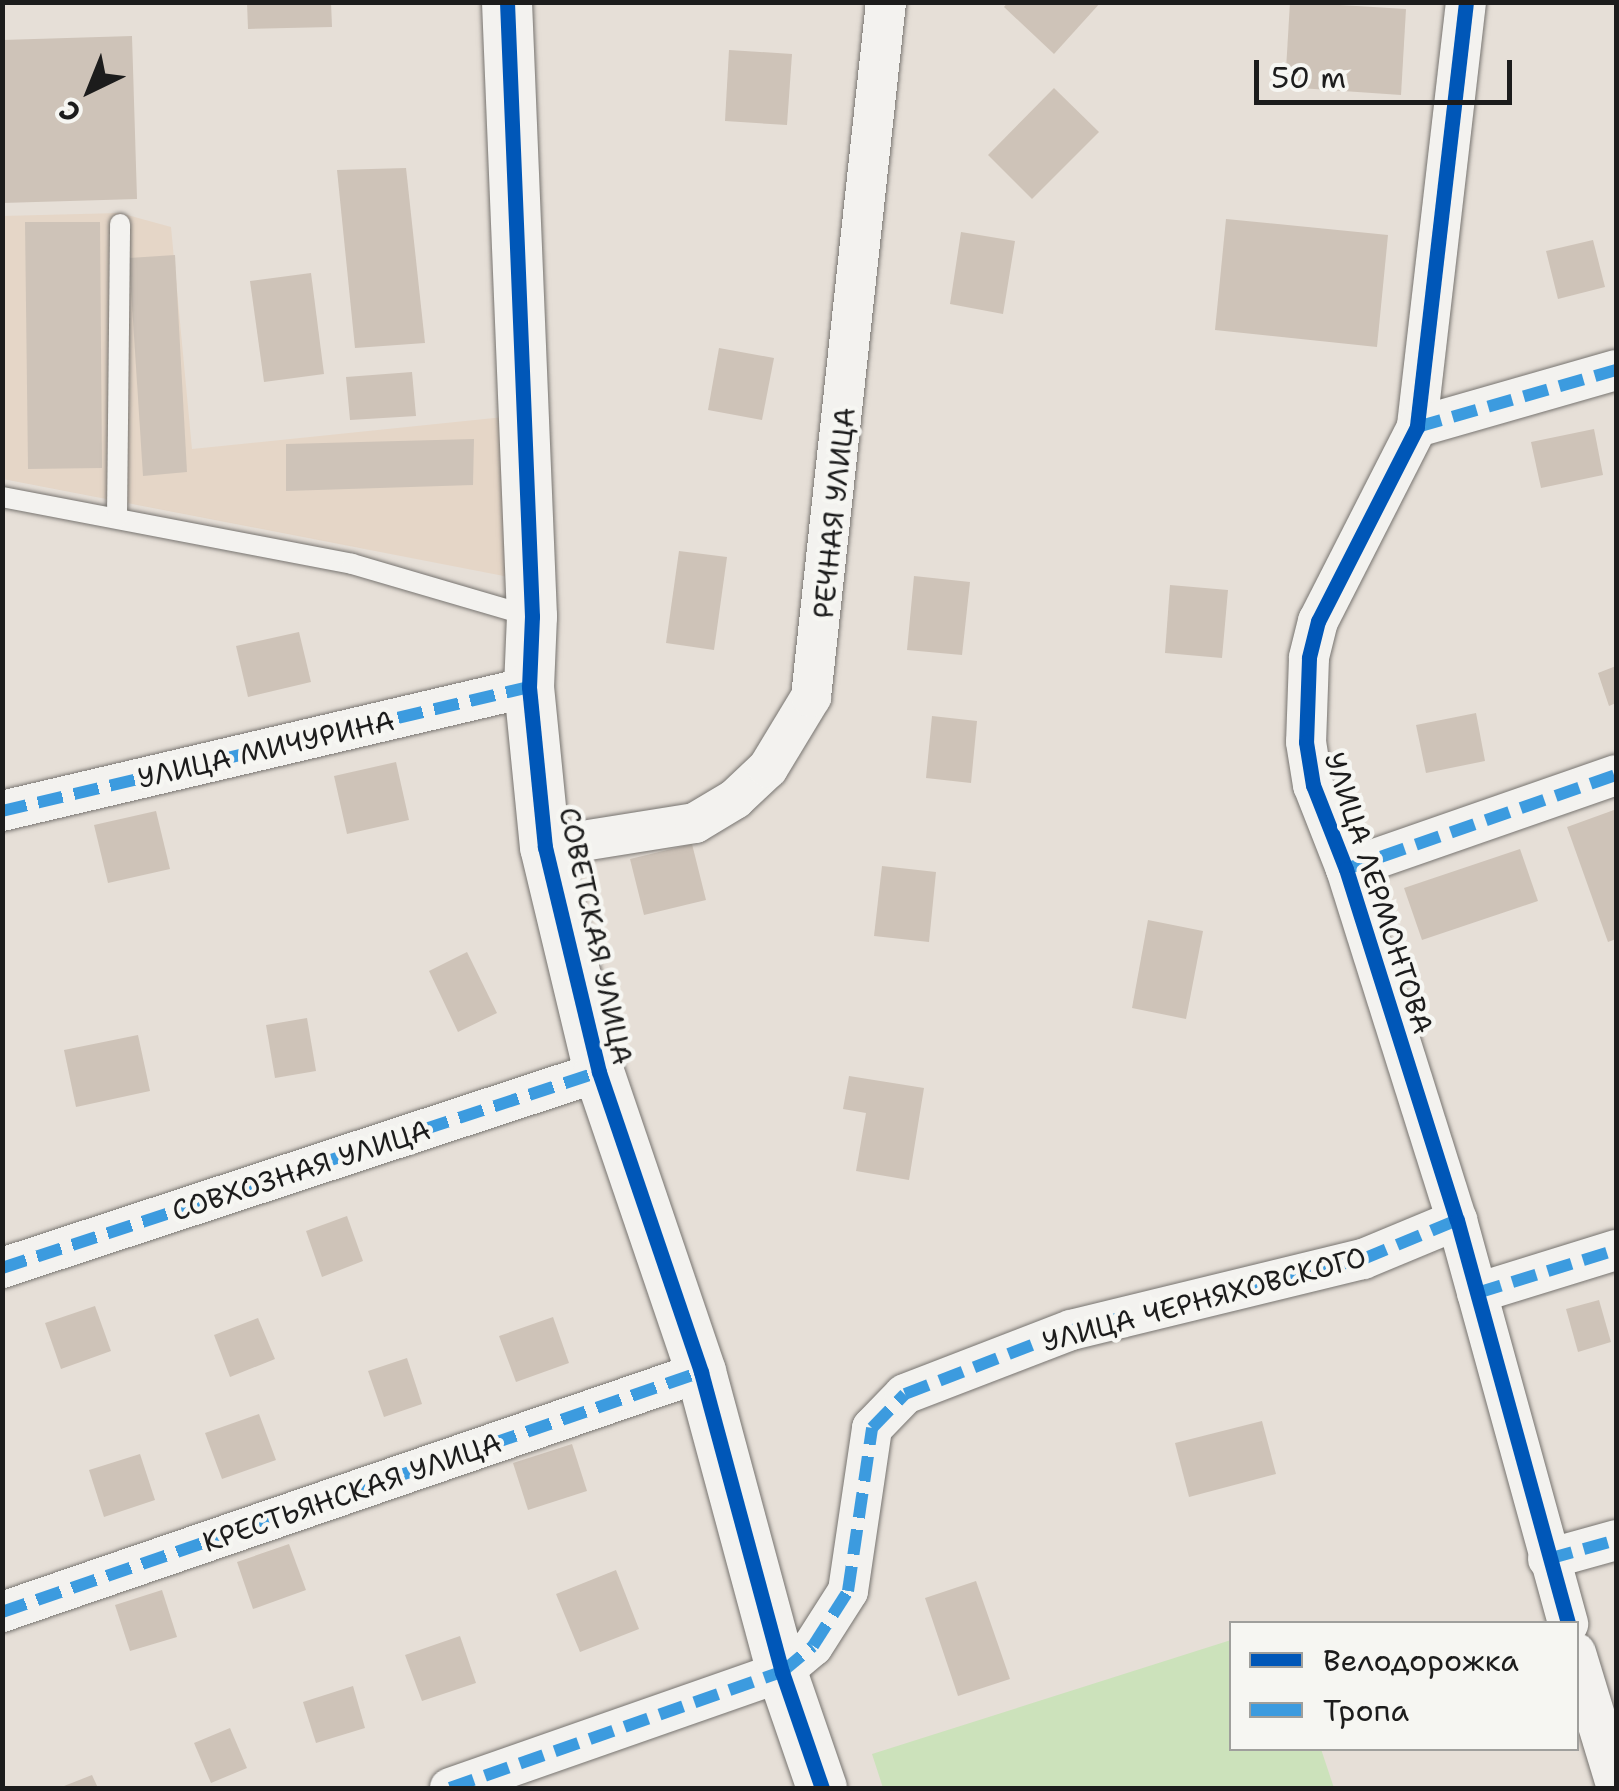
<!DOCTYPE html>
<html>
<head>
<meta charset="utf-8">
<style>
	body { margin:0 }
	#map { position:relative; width:1619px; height:1791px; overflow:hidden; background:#e6dfd7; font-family:"Shantell Sans",sans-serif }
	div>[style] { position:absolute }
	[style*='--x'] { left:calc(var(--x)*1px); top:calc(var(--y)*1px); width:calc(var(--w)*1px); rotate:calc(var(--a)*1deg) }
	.built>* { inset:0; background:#e5d6c7 }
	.green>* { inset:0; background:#cce2bb }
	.building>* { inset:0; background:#cec3b8 }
	.roads { filter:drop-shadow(0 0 2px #777470) drop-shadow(0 0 2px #777470) }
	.service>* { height:20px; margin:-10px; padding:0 10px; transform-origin:10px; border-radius:10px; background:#f3f2ef }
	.minor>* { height:40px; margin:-20px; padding:0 20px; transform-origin:20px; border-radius:20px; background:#f3f2ef }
	.tertiary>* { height:50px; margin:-25px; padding:0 25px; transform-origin:25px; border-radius:25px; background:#f3f2ef }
	.quiet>* { height:12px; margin-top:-6px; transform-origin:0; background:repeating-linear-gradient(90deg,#3c9bdf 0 25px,transparent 0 37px) }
	.cycleway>* { height:15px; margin:-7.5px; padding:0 7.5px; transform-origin:7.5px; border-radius:7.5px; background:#0057b8 }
	span { translate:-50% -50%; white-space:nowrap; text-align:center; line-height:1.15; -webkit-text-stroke:9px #f6f6f2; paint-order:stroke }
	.street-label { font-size:28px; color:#1c1c1c }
	.frame { position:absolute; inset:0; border:5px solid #1c1c1c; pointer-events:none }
	.legend { position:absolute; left:1229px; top:1621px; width:350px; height:130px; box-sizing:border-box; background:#f6f6f2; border:2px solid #9f9f9c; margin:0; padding:12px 18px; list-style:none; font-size:30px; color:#1c1c1c }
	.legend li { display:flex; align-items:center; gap:20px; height:50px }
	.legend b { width:50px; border:2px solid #9f9f9c }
	.north { position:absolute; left:40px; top:40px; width:100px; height:100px; -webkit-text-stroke:8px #f6f6f2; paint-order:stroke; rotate:223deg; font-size:28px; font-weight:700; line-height:40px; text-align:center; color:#1c1c1c }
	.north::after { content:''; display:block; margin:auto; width:35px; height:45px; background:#1c1c1c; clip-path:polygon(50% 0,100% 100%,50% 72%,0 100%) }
	.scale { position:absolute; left:1254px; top:60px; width:258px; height:45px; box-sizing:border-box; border:5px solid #1c1c1c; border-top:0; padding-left:12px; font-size:30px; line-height:35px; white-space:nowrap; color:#1c1c1c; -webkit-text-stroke:8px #f6f6f2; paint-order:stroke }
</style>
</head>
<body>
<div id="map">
	<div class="built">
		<i style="clip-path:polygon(120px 213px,171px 227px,192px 449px,504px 417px,509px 577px,3px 479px,2px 216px)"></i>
	</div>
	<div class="green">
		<i style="clip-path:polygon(1231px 1640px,1232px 1748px,1321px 1749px,1334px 1788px,883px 1788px,872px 1754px)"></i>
	</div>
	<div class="building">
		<i style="clip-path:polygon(247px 2px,331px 2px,332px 27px,248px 29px)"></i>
		<i style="clip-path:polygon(1008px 2px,1101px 2px,1054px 54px,1004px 7px)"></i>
		<i style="clip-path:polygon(1290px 2px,1406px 9px,1401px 95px,1285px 87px)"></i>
		<i style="clip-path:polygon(132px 36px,137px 199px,2px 203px,2px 40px)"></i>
		<i style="clip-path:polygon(729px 50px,792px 54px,787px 125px,725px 121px)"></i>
		<i style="clip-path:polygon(1054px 88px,1099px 132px,1032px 199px,988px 155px)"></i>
		<i style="clip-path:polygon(406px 168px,425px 343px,355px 348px,337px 170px)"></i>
		<i style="clip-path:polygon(1226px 219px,1388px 235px,1377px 347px,1215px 330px)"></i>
		<i style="clip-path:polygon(25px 222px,100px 222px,102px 468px,28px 469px)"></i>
		<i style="clip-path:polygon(961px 232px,1015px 241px,1003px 314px,950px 304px)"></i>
		<i style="clip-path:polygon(1593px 240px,1605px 287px,1558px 299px,1546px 251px)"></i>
		<i style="clip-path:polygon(175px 255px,187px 472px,143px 476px,129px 258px)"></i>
		<i style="clip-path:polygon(311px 273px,324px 374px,264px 382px,250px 281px)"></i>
		<i style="clip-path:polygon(719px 348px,774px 358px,762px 420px,708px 410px)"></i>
		<i style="clip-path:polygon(412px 372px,416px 416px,350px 420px,346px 377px)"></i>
		<i style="clip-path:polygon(1594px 429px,1603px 475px,1541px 488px,1531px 442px)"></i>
		<i style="clip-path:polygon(474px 439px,473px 485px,286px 491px,286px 444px)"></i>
		<i style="clip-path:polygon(679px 551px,727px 557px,714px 650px,666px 643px)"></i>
		<i style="clip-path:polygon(914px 576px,970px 582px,962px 655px,907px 650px)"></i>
		<i style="clip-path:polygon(1170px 585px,1228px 590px,1222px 658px,1165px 653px)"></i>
		<i style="clip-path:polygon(299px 632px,311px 682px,248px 697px,236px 646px)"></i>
		<i style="clip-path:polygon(1616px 666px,1616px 703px,1609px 706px,1598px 673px)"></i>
		<i style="clip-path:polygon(1476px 713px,1485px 761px,1426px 773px,1416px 725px)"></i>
		<i style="clip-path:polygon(932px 716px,977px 721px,971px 783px,926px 778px)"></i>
		<i style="clip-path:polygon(396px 762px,409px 820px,347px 834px,334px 776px)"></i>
		<i style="clip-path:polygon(1614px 810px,1616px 939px,1608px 942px,1567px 827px)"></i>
		<i style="clip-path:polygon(156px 811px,170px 869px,108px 883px,94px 825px)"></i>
		<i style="clip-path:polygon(692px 844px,706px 900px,644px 915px,630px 859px)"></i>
		<i style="clip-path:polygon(1520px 849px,1538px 901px,1422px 940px,1404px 888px)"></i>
		<i style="clip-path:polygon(882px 866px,936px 872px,929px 942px,874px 936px)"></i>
		<i style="clip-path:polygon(1148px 920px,1203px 931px,1186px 1019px,1132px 1008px)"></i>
		<i style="clip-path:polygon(467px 952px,497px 1013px,458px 1032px,429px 971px)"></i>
		<i style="clip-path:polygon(307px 1018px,316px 1071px,275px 1078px,266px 1025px)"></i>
		<i style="clip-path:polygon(138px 1035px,150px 1091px,76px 1107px,64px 1050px)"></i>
		<i style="clip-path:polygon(849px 1076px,924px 1088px,909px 1180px,856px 1171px,866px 1113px,843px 1109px)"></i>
		<i style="clip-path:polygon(347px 1216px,363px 1261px,322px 1277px,306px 1231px)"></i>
		<i style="clip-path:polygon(1599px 1300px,1611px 1342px,1578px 1352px,1566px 1309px)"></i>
		<i style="clip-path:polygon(95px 1306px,111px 1351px,61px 1369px,45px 1323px)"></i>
		<i style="clip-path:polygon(553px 1317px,569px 1363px,516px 1382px,499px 1336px)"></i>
		<i style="clip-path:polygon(258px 1318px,275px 1359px,230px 1377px,214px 1335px)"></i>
		<i style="clip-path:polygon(407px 1358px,422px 1404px,384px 1417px,368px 1371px)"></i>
		<i style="clip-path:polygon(259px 1414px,276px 1460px,222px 1479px,205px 1433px)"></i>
		<i style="clip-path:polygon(1262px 1421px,1276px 1474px,1189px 1497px,1175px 1443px)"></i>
		<i style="clip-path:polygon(572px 1444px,587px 1491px,528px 1510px,513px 1463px)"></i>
		<i style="clip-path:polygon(140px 1454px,155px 1500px,104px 1517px,89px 1470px)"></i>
		<i style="clip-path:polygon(289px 1544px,306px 1590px,253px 1609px,237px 1562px)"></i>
		<i style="clip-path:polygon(616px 1570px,639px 1629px,580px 1652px,556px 1594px)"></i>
		<i style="clip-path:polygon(976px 1581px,1010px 1679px,958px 1696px,925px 1598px)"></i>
		<i style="clip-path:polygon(162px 1590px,177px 1637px,130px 1651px,115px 1605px)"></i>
		<i style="clip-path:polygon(460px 1636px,476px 1683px,422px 1701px,405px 1655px)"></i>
		<i style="clip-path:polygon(353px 1686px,365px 1728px,316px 1743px,303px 1702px)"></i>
		<i style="clip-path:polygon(230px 1728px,247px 1768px,211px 1783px,194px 1743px)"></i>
		<i style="clip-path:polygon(92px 1775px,98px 1788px,59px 1788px)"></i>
	</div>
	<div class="roads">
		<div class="service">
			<i style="--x:2;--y:497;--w:356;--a:10.8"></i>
			<i style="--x:352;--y:564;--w:185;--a:16.3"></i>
			<i style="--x:117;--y:518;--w:294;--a:-89.4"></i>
		</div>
		<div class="minor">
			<i style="--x:1466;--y:2;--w:428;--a:96.6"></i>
			<i style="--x:1417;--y:427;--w:218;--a:117"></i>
			<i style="--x:1318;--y:621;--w:38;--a:104"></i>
			<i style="--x:1309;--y:658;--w:84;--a:92"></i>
			<i style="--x:1306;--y:742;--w:44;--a:80.8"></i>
			<i style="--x:1313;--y:785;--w:90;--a:68.6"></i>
			<i style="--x:1346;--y:869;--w:368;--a:72.5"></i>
			<i style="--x:1457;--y:1220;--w:419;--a:74.6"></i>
			<i style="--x:1417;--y:427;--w:207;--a:-16"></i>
			<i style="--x:2;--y:811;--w:541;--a:-13.24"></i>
			<i style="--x:545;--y:847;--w:152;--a:-9.1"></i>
			<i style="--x:695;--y:823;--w:47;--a:-31"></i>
			<i style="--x:735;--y:799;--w:45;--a:-43.2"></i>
			<i style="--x:768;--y:768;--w:83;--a:-58.8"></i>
			<i style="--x:811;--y:697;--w:699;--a:-83.84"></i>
			<i style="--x:1346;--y:869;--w:286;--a:-19.2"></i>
			<i style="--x:2;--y:1268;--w:628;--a:-18.18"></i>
			<i style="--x:1477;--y:1293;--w:145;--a:-17.2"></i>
			<i style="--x:1548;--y:1559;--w:71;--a:-15.6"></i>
			<i style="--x:2;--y:1612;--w:739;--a:-18.95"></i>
			<i style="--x:1576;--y:1653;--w:138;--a:73.1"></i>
			<i style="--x:450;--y:1788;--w:352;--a:-19.3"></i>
			<i style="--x:782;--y:1672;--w:40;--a:-40"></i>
			<i style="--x:813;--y:1646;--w:65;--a:-57.5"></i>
			<i style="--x:848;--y:1591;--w:165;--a:-81.6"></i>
			<i style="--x:872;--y:1428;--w:47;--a:-45.9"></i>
			<i style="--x:905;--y:1394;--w:178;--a:-21.1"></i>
			<i style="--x:1071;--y:1330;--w:301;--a:-13.7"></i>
			<i style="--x:1363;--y:1259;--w:102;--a:-22.5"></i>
		</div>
		<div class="tertiary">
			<i style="--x:507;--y:2;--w:615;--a:87.67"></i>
			<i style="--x:532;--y:616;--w:71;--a:92.4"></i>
			<i style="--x:529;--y:687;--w:161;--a:84.3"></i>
			<i style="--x:545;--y:847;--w:231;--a:76.5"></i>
			<i style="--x:599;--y:1072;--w:317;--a:71.2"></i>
			<i style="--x:701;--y:1372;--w:311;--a:74.9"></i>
			<i style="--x:782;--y:1672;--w:123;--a:71"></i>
		</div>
	</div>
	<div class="quiet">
		<i style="--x:1417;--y:427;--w:207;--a:-16"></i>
		<i style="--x:2;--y:811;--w:541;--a:-13.24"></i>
		<i style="--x:1346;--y:869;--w:286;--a:-19.2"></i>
		<i style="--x:2;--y:1268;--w:628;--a:-18.18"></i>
		<i style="--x:1477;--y:1293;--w:145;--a:-17.2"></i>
		<i style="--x:1548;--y:1559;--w:71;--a:-15.6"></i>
		<i style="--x:2;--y:1612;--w:739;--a:-18.95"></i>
		<i style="--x:450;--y:1788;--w:352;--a:-19.3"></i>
		<i style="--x:782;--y:1672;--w:40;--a:-40"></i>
		<i style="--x:813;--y:1646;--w:65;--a:-57.5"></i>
		<i style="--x:848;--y:1591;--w:165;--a:-81.6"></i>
		<i style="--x:872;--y:1428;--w:47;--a:-45.9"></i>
		<i style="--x:905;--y:1394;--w:178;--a:-21.1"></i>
		<i style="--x:1071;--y:1330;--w:301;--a:-13.7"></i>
		<i style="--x:1363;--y:1259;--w:102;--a:-22.5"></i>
	</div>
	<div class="cycleway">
		<i style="--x:507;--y:2;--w:615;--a:87.67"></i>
		<i style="--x:532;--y:616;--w:71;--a:92.4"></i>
		<i style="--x:529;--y:687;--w:161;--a:84.3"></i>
		<i style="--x:545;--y:847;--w:231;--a:76.5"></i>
		<i style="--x:599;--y:1072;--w:317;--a:71.2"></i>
		<i style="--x:701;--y:1372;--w:311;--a:74.9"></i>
		<i style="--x:782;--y:1672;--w:123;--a:71"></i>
		<i style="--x:1466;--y:2;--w:428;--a:96.6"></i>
		<i style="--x:1417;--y:427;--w:218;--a:117"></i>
		<i style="--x:1318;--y:621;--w:38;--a:104"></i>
		<i style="--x:1309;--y:658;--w:84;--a:92"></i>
		<i style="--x:1306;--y:742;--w:44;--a:80.8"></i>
		<i style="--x:1313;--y:785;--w:90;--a:68.6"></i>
		<i style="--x:1346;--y:869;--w:368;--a:72.5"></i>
		<i style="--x:1457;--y:1220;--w:419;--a:74.6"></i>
	</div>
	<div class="street-label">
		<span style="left:834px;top:513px;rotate:-84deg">РЕЧНАЯ УЛИЦА</span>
		<span style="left:266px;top:749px;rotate:-13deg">УЛИЦА МИЧУРИНА</span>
		<span style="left:1379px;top:893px;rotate:72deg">УЛИЦА ЛЕРМОНТОВА</span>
		<span style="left:596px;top:936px;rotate:78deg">СОВЕТСКАЯ УЛИЦА</span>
		<span style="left:301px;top:1170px;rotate:-18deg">СОВХОЗНАЯ УЛИЦА</span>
		<span style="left:1204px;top:1299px;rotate:-15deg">УЛИЦА ЧЕРНЯХОВСКОГО</span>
		<span style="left:352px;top:1492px;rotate:-19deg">КРЕСТЬЯНСКАЯ УЛИЦА</span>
	</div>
	<div class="frame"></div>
	<ul class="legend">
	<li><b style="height:12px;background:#0057b8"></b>Велодорожка</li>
	<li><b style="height:12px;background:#3c9bdf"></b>Тропа</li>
	</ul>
	<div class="north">С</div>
	<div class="scale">50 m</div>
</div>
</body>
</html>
